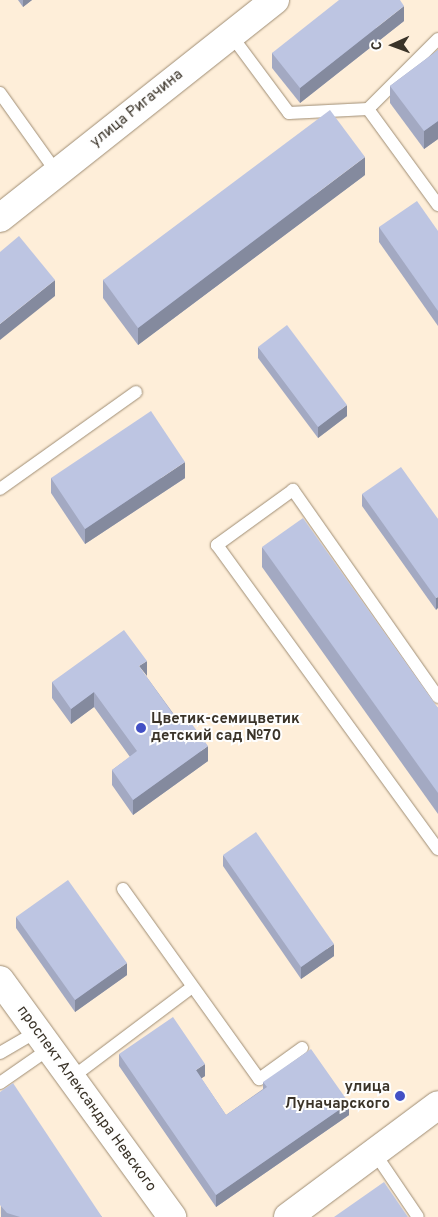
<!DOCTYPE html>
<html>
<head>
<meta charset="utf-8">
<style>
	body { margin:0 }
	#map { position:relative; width:438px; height:1217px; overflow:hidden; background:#feeed9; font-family:Overpass,sans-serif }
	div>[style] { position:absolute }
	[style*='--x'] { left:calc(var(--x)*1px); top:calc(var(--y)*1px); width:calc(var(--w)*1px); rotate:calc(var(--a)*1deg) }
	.roads { filter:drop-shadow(0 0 1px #9f8d74) drop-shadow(0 0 1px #9f8d74) }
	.service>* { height:12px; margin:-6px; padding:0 6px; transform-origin:6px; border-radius:6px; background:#fff }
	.tertiary>* { height:28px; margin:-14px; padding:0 14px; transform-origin:14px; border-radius:14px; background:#fff }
	.secondary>* { height:28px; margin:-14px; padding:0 14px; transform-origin:14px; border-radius:14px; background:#fff }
	.wall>* { inset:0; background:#a3a9c2 }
	.shaded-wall>* { inset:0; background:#848a9e }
	.building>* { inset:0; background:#bdc5e2 }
	.dots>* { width:14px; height:14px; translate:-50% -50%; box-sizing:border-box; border:2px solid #fefefe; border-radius:50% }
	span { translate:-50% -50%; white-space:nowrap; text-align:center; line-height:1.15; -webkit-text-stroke:4px #fefefe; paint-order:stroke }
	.street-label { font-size:15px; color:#3a3328 }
	.poi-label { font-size:15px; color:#3a3328; font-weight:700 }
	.left { translate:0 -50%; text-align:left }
	.right { translate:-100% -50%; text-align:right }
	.north { position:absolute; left:368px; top:20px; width:50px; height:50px; -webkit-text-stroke:4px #fefefe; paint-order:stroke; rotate:268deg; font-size:14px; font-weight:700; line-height:20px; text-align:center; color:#3a3328 }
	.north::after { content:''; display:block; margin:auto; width:18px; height:22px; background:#3a3328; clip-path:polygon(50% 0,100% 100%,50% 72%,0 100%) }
</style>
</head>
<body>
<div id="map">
	<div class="roads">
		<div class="service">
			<i style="--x:231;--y:35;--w:97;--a:53.4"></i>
			<i style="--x:289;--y:113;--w:79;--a:-2.9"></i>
			<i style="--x:368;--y:109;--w:119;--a:53.9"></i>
			<i style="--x:0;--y:93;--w:98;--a:54.5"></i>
			<i style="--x:368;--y:109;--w:99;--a:-45"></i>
			<i style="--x:0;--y:489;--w:167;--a:-35.5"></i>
			<i style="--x:438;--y:697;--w:253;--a:-125"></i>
			<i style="--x:293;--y:490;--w:94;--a:144.1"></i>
			<i style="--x:217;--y:545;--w:376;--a:54"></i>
			<i style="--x:123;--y:889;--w:234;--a:54.4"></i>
			<i style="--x:259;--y:1079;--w:53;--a:-35.8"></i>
			<i style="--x:0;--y:1053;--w:42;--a:-30.3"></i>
			<i style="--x:70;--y:1079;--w:153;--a:-37"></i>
			<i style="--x:0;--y:1083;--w:60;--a:-34.8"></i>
			<i style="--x:374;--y:1152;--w:78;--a:55.9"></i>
		</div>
		<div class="tertiary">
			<i style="--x:288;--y:1217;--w:187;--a:-36.7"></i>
		</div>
		<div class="secondary">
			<i style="--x:0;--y:218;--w:351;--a:-38.4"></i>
			<i style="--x:0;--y:980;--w:293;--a:54"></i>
		</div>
	</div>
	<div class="wall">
		<i style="clip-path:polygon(18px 0,32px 0,23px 7px)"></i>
		<i style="clip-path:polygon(404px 21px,300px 103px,272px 68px,272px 53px)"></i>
		<i style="clip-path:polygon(438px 50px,438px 139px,424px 149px,390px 103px,390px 86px)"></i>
		<i style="clip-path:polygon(365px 175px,138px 345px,103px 298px,103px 280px)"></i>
		<i style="clip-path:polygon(379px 227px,438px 231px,438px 326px,379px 242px)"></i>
		<i style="clip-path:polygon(258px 347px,347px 416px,318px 438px,258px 358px)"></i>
		<i style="clip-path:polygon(51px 478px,185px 478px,85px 544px,51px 493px)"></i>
		<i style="clip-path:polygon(362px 494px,438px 519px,436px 610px,362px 506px)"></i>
		<i style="clip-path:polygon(262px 547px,438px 708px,438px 814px,262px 567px)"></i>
		<i style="clip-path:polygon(146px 676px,208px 761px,133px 815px,112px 785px,112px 770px,130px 757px,94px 707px,71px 724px,52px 698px,52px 682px)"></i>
		<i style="clip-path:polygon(223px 855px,334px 956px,301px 979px,223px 866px)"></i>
		<i style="clip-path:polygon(16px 917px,127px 975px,75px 1012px,16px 928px)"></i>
		<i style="clip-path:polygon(119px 1054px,205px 1076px,201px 1078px,226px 1115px,263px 1089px,263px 1082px,349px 1115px,216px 1207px,119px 1066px)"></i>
		<i style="clip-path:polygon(0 1092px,102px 1217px,1px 1217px)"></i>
	</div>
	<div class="shaded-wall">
		<i style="clip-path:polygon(23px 0,32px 0,23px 7px)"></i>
		<i style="clip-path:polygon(404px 6px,404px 21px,300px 103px,300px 88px)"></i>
		<i style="clip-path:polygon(438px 121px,438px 139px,424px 149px,424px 131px)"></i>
		<i style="clip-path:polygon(365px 157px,365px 175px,138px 345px,138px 328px)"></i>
		<i style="clip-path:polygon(55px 280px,55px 296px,0 340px,0 324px)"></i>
		<i style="clip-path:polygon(347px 405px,347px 416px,318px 438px,318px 427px)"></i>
		<i style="clip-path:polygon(185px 462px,185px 478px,85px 544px,85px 529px)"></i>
		<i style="clip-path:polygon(438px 597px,438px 608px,436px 610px,436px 598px)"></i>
		<i style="clip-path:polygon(147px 661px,147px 676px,139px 666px)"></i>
		<i style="clip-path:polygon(94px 692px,94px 707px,71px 724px,71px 709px)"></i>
		<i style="clip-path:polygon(208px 746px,208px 761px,133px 815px,133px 800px)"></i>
		<i style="clip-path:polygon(334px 944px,334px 956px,301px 979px,301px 967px)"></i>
		<i style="clip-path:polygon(127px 963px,127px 975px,75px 1012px,75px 1000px)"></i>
		<i style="clip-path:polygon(205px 1064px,205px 1076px,196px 1082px,196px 1070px)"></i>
		<i style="clip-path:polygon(349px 1103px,349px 1115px,216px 1207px,216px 1195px)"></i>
	</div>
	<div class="building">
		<i style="clip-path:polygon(339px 0,400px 0,404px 6px,300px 88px,272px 53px)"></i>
		<i style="clip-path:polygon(438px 50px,438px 121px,424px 131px,390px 86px)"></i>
		<i style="clip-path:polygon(330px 110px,365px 157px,138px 328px,103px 280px)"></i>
		<i style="clip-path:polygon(417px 201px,438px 231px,438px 311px,379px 227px)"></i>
		<i style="clip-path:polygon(19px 236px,55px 280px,0 324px,0 252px)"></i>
		<i style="clip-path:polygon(287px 325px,347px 405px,318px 427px,258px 347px)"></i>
		<i style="clip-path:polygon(151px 411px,185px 462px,85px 529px,51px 478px)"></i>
		<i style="clip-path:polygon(401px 467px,438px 519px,438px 597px,436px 598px,362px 494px)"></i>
		<i style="clip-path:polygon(303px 518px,438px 708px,438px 793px,262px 547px)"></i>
		<i style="clip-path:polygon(124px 630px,147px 661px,139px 666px,178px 721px,186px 716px,208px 746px,133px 800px,112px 770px,137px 751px,94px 692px,71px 709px,52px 682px)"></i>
		<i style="clip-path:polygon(256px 832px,334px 944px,301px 967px,223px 855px)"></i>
		<i style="clip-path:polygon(68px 880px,127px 963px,75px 1000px,16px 917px)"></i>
		<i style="clip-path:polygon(173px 1017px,205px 1064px,196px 1070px,226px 1115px,267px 1087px,263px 1082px,311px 1049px,349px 1103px,216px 1195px,119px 1054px)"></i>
		<i style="clip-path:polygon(13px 1083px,102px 1217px,20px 1217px,7px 1213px,0 1205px,0 1092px)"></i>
		<i style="clip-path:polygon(384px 1182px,408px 1217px,334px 1217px)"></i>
	</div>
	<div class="dots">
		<i style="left:141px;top:728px;background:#4350c5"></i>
		<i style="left:400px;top:1096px;background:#4350c5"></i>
	</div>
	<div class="street-label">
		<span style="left:137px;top:109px;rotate:-39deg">улица Ригачина</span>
		<span style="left:86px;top:1099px;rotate:54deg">проспект Александра Невского</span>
	</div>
	<div class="poi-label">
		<span class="left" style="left:151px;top:728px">Цветик-семицветик<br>детский сад №70</span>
		<span class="right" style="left:390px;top:1096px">улица<br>Луначарского</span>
	</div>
	<div class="north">С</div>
</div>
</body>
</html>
